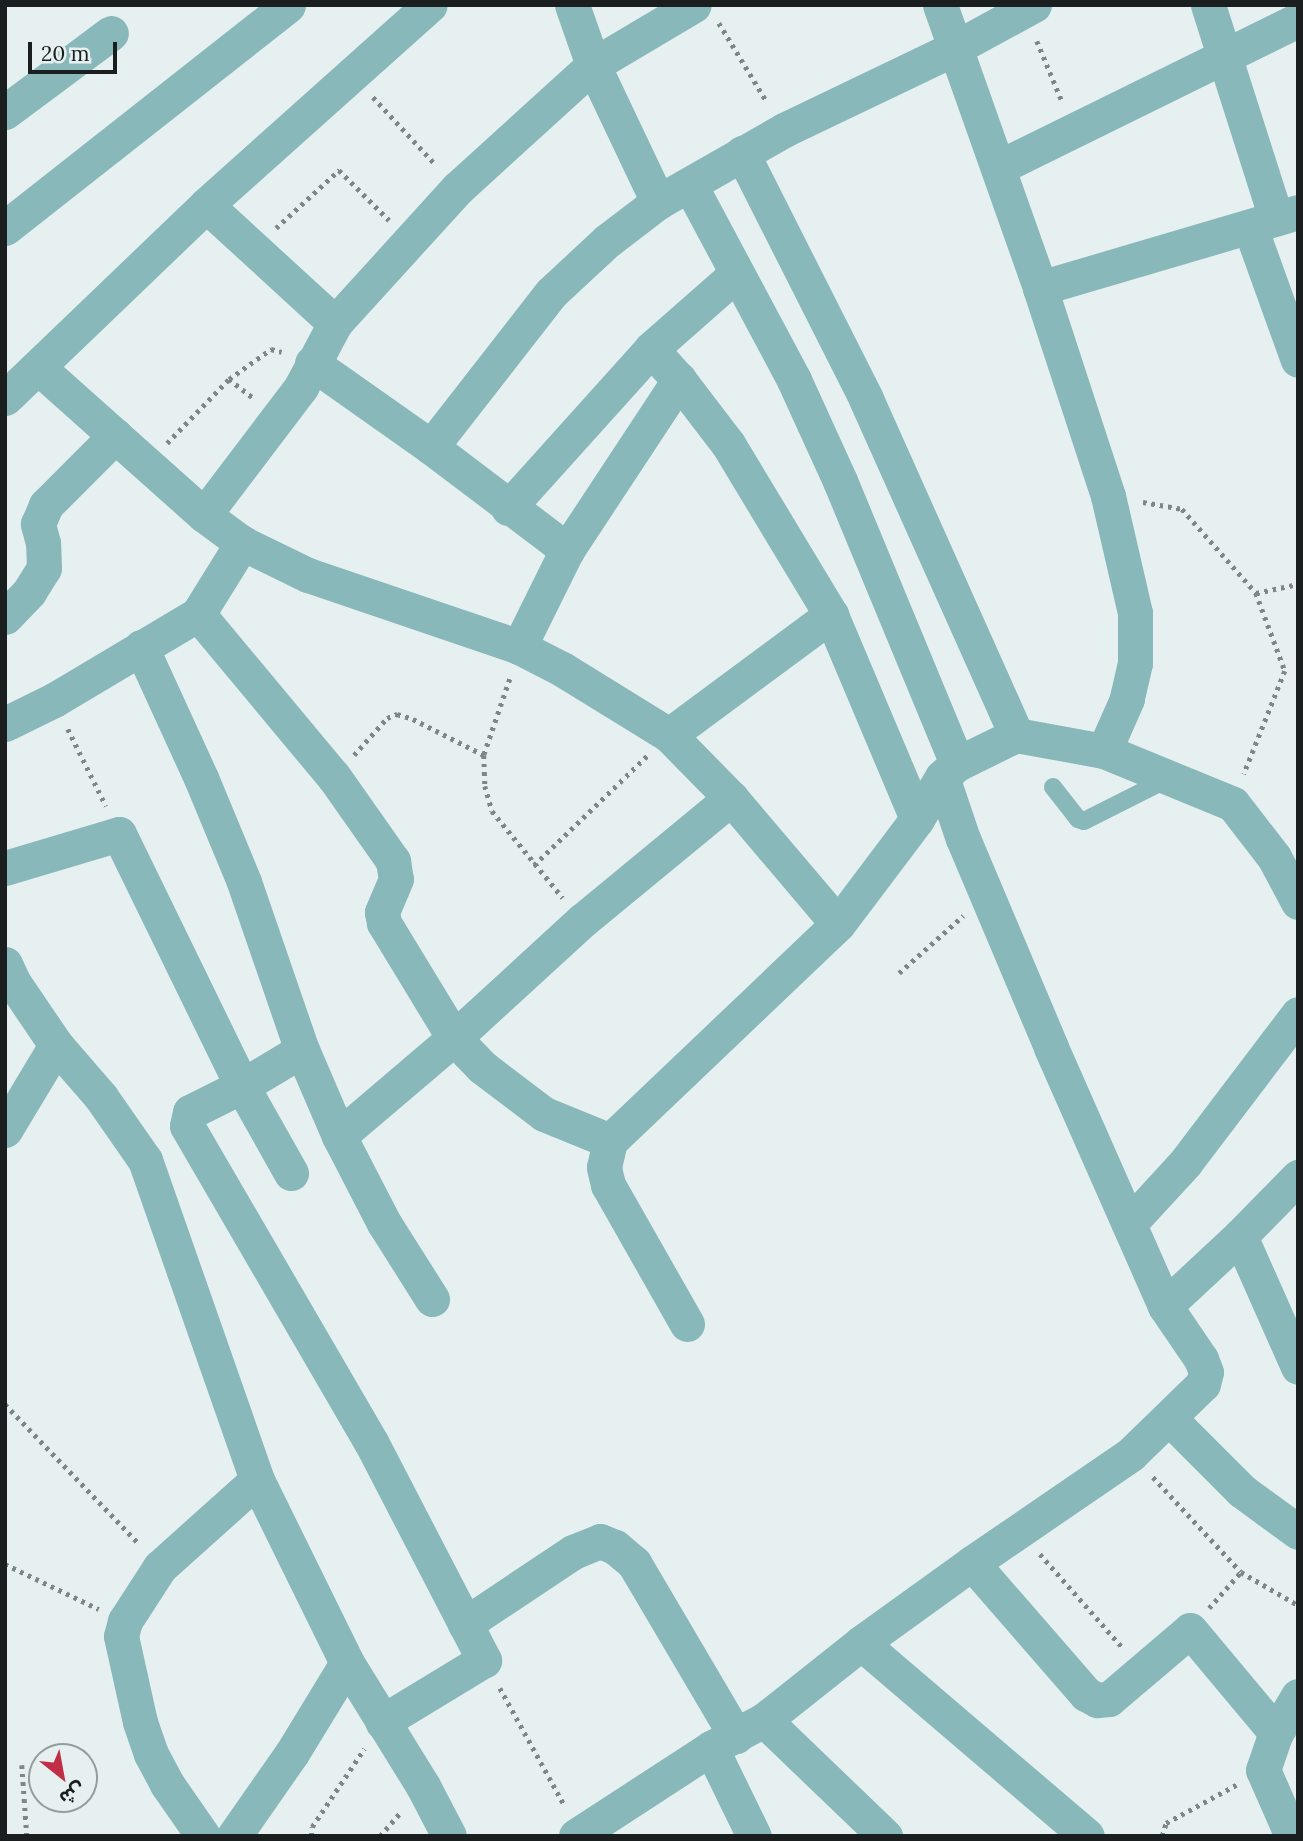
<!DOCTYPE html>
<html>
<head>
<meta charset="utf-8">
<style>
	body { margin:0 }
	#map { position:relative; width:1303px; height:1841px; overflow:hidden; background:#e7f0f0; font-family:Lora,"Noto Sans Arabic",serif }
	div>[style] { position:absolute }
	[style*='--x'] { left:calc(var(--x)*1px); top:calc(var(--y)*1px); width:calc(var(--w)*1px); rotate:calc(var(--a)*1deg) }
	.path>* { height:4.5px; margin-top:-2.25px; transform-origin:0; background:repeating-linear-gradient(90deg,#808686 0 3.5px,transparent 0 8.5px) }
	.service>* { height:18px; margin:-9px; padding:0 9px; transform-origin:9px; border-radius:9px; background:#88b8b9 }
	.minor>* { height:35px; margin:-17.5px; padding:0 17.5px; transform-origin:17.5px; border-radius:17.5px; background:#88b8b9 }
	span { translate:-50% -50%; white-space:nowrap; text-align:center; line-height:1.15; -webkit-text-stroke:5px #e7f0f0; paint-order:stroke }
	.frame { position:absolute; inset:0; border:7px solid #1b1e1e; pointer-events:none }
	.north { position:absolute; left:28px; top:1743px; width:70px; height:70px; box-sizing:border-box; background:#e7f0f0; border:2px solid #959c9c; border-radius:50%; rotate:149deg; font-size:19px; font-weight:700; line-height:28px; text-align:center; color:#1b1e1e }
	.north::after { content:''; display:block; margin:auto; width:24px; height:32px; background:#c02f45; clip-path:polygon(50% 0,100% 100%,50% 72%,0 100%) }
	.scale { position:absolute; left:28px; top:42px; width:89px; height:32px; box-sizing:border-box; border:4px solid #1b1e1e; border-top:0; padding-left:9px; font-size:21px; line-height:24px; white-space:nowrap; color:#1b1e1e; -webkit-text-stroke:5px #e7f0f0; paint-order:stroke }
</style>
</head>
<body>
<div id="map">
	<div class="path">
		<i style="--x:719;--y:23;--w:92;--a:58.7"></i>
		<i style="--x:1037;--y:41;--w:65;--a:67.4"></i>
		<i style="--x:373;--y:97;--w:93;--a:47.2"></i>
		<i style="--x:276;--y:228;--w:86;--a:-42.6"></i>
		<i style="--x:339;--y:170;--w:71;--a:45"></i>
		<i style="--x:229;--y:379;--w:31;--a:38"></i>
		<i style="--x:167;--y:443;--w:89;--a:-45.9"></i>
		<i style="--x:229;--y:379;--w:52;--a:-35.5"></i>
		<i style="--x:271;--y:349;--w:11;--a:15"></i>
		<i style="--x:1143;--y:502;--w:40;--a:10"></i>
		<i style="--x:1182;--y:509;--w:112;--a:48.6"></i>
		<i style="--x:1256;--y:593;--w:83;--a:69.6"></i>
		<i style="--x:1285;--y:671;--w:111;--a:111.7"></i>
		<i style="--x:1256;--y:593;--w:43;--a:-12.1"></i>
		<i style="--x:510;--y:679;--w:80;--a:108.9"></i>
		<i style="--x:484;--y:755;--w:31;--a:88"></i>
		<i style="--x:485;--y:786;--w:26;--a:74"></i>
		<i style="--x:492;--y:811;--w:112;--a:50.8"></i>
		<i style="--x:68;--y:729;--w:86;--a:63.7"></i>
		<i style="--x:354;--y:755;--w:50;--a:-48.3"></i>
		<i style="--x:387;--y:718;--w:11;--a:-22"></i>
		<i style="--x:397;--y:714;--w:17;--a:17"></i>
		<i style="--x:413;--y:719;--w:80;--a:26.9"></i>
		<i style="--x:534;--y:865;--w:157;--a:-44"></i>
		<i style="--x:899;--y:973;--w:86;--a:-41.7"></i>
		<i style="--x:5;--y:1404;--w:195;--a:46.2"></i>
		<i style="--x:1153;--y:1477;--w:129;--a:47.2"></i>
		<i style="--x:1241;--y:1572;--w:66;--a:30.1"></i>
		<i style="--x:1040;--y:1554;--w:124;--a:48.6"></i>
		<i style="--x:5;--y:1564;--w:104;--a:25.6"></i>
		<i style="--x:1209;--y:1608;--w:48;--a:-48.4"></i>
		<i style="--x:500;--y:1688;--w:135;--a:61.2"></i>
		<i style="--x:22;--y:1765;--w:71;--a:86"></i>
		<i style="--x:311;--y:1836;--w:9;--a:-84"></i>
		<i style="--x:312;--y:1827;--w:94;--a:-56.3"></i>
		<i style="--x:380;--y:1836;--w:33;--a:-49"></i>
		<i style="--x:1162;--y:1836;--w:14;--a:-73"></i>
		<i style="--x:1166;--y:1823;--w:80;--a:-28.5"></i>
	</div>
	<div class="service">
		<i style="--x:1053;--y:787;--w:41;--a:52"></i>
		<i style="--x:1078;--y:819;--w:6;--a:18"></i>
		<i style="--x:1084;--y:821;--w:95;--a:-26.8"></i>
	</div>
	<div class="minor">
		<i style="--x:572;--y:5;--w:64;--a:70.7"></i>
		<i style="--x:593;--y:65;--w:152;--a:64.6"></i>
		<i style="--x:940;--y:5;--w:300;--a:70.5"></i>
		<i style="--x:1040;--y:288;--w:219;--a:71.9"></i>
		<i style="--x:1108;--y:496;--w:120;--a:77"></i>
		<i style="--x:1135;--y:613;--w:50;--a:90"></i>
		<i style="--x:1135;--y:663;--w:37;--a:103"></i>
		<i style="--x:1127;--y:699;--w:57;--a:113.9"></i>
		<i style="--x:1208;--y:5;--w:224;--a:72.3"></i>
		<i style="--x:5;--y:112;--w:132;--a:-36.7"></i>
		<i style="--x:742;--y:153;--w:275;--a:63.2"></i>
		<i style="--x:866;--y:399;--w:368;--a:65.9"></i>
		<i style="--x:999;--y:167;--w:333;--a:-26.2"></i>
		<i style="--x:690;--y:185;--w:221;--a:61.9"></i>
		<i style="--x:794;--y:380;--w:111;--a:65.5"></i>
		<i style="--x:840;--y:481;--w:306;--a:67.5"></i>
		<i style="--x:206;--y:205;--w:175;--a:42.5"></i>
		<i style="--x:1250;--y:227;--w:141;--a:70.2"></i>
		<i style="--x:5;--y:228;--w:360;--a:-38.2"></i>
		<i style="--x:1040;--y:288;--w:269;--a:-16.4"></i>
		<i style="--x:651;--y:349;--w:42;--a:47.9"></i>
		<i style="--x:679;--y:380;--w:81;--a:52.6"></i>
		<i style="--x:728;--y:444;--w:200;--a:58.9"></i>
		<i style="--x:831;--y:615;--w:221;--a:67.1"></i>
		<i style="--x:312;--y:363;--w:146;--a:35.2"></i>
		<i style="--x:431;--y:447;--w:171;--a:37.1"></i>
		<i style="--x:39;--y:368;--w:221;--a:41.7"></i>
		<i style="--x:204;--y:515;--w:47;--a:36.4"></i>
		<i style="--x:242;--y:543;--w:73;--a:25.9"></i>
		<i style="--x:308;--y:575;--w:223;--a:18.8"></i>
		<i style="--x:519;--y:647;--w:48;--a:27.1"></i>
		<i style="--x:562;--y:669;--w:126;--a:31.7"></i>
		<i style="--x:669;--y:735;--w:88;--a:45.5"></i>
		<i style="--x:731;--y:798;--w:165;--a:49.7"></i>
		<i style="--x:5;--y:398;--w:279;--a:-43.8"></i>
		<i style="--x:206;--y:205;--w:300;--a:-41.8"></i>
		<i style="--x:431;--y:447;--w:195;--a:-52.1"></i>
		<i style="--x:551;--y:293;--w:76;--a:-42.9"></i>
		<i style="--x:607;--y:241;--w:64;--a:-37.4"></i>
		<i style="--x:658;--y:202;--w:145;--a:-29.7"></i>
		<i style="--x:784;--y:130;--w:190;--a:-25.6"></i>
		<i style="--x:955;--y:48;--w:90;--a:-28.6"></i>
		<i style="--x:508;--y:508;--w:214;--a:-48"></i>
		<i style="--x:651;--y:349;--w:113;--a:-41.4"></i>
		<i style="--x:204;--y:515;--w:161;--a:-52.8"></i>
		<i style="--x:301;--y:387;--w:72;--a:-62"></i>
		<i style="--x:335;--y:323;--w:183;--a:-47.7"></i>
		<i style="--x:458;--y:188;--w:183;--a:-42.3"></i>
		<i style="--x:593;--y:65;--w:117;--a:-30.7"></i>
		<i style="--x:198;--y:614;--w:212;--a:50.2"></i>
		<i style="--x:334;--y:777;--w:103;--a:54.9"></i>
		<i style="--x:393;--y:861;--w:18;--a:81"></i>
		<i style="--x:396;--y:879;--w:36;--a:113"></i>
		<i style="--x:382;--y:912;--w:11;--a:80"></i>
		<i style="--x:384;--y:923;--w:135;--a:58.7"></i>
		<i style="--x:454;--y:1038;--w:40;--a:46"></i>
		<i style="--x:482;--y:1067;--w:78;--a:37.2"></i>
		<i style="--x:544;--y:1114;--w:71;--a:22.2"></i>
		<i style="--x:5;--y:617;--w:35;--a:-46"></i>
		<i style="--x:29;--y:592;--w:28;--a:-58"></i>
		<i style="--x:44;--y:568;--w:25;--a:-92"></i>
		<i style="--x:43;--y:543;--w:20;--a:-105"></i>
		<i style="--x:38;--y:524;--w:21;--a:-67"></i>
		<i style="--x:46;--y:505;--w:98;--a:-45"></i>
		<i style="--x:141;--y:647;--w:144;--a:65.4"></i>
		<i style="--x:201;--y:778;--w:113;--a:67.5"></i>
		<i style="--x:244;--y:882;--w:178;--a:71"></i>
		<i style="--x:302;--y:1050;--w:94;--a:66.7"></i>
		<i style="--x:339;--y:1136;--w:98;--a:62.7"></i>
		<i style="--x:384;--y:1223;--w:90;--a:57.7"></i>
		<i style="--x:519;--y:647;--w:108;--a:-63.7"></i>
		<i style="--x:567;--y:550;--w:204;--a:-56.6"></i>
		<i style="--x:5;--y:724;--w:55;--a:-26.1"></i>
		<i style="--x:54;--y:700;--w:168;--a:-30.8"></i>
		<i style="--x:198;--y:614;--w:84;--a:-58.2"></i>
		<i style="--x:669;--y:735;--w:202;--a:-36.5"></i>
		<i style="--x:5;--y:868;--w:119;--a:-16.6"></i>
		<i style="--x:119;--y:834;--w:280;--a:64"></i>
		<i style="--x:242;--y:1086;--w:100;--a:60.6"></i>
		<i style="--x:5;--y:964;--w:21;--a:65"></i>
		<i style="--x:14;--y:983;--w:75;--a:55.9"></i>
		<i style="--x:56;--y:1045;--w:69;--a:49.1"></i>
		<i style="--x:101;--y:1097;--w:77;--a:55.1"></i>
		<i style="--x:145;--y:1160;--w:339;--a:70.7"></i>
		<i style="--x:257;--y:1480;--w:204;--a:63.8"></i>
		<i style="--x:347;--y:1663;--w:145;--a:58.3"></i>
		<i style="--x:423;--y:1786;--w:56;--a:62.5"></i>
		<i style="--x:302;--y:1050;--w:70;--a:149"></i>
		<i style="--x:242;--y:1086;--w:58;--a:153.4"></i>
		<i style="--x:190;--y:1112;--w:14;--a:102"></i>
		<i style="--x:187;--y:1126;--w:366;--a:59.8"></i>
		<i style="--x:371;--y:1442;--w:246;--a:62.6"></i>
		<i style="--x:484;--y:1660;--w:119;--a:148.7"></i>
		<i style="--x:5;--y:1130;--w:99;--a:-59"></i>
		<i style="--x:339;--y:1136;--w:151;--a:-40.4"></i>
		<i style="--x:454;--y:1038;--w:175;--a:-42.5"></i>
		<i style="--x:583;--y:920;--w:192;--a:-39.5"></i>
		<i style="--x:1129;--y:1224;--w:83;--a:-47.4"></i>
		<i style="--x:1185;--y:1163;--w:187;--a:-52.8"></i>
		<i style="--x:1240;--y:1236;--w:143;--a:66.1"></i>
		<i style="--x:1165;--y:1306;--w:103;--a:-43"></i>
		<i style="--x:1240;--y:1236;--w:83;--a:-45.5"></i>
		<i style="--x:687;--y:1324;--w:160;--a:-119.6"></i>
		<i style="--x:608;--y:1185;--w:18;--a:-103"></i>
		<i style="--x:604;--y:1167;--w:27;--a:-77"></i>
		<i style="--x:610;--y:1141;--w:315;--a:-43.6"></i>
		<i style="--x:838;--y:924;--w:131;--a:-53"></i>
		<i style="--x:917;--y:819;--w:49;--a:-59.2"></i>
		<i style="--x:942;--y:777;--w:20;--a:-41"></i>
		<i style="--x:957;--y:764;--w:66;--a:-26.2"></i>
		<i style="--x:1016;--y:735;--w:89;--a:10.3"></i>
		<i style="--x:1104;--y:751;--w:139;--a:22.3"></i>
		<i style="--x:1233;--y:804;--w:67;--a:52.3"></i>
		<i style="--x:1274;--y:857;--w:51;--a:61.9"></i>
		<i style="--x:1170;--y:1419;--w:102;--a:45"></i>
		<i style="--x:1242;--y:1491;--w:69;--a:36.2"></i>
		<i style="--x:972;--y:1563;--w:174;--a:49"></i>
		<i style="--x:1086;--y:1694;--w:13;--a:29"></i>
		<i style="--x:1097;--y:1700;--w:12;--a:-5"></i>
		<i style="--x:1109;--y:1699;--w:106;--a:-40.4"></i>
		<i style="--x:1190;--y:1630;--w:134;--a:50.1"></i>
		<i style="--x:465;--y:1624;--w:130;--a:-33.7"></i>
		<i style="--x:573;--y:1552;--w:29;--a:-22"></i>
		<i style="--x:600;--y:1541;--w:16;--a:22"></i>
		<i style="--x:615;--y:1547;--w:25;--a:40"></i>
		<i style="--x:634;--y:1563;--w:201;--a:59.5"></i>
		<i style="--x:861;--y:1643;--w:297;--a:40.5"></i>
		<i style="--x:764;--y:1720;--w:168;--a:43.8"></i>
		<i style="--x:711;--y:1748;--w:98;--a:64"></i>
		<i style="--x:203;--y:1836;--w:63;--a:-124.7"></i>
		<i style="--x:167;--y:1784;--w:34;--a:-118"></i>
		<i style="--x:151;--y:1754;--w:34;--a:-109"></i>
		<i style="--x:140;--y:1722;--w:88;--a:-102.5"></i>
		<i style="--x:121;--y:1636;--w:16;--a:-75"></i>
		<i style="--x:125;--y:1621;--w:64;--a:-57.1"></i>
		<i style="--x:160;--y:1567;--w:130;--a:-41.9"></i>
		<i style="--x:234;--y:1836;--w:101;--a:-55.1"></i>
		<i style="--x:292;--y:1753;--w:105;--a:-58.6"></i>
		<i style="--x:576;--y:1836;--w:161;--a:-33.1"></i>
		<i style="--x:711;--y:1748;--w:60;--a:-27.8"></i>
		<i style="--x:764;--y:1720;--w:124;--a:-38.4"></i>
		<i style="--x:861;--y:1643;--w:137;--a:-35.8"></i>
		<i style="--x:972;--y:1563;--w:193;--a:-34.4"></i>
		<i style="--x:1131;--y:1454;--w:100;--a:-44.2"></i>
		<i style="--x:1203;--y:1384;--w:12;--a:-76"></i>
		<i style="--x:1206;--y:1372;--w:14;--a:-111"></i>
		<i style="--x:1201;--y:1359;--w:64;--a:-124.2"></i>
		<i style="--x:1165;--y:1306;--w:283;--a:-113.8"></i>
		<i style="--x:1051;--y:1047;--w:226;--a:-112.9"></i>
		<i style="--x:963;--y:839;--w:65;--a:-108.7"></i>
		<i style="--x:1292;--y:1836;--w:72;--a:-113.7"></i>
		<i style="--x:1263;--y:1770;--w:39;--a:-71"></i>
		<i style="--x:1276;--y:1733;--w:43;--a:-59.3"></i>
	</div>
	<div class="frame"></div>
	<div class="north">ش</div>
	<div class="scale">20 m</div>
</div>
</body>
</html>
